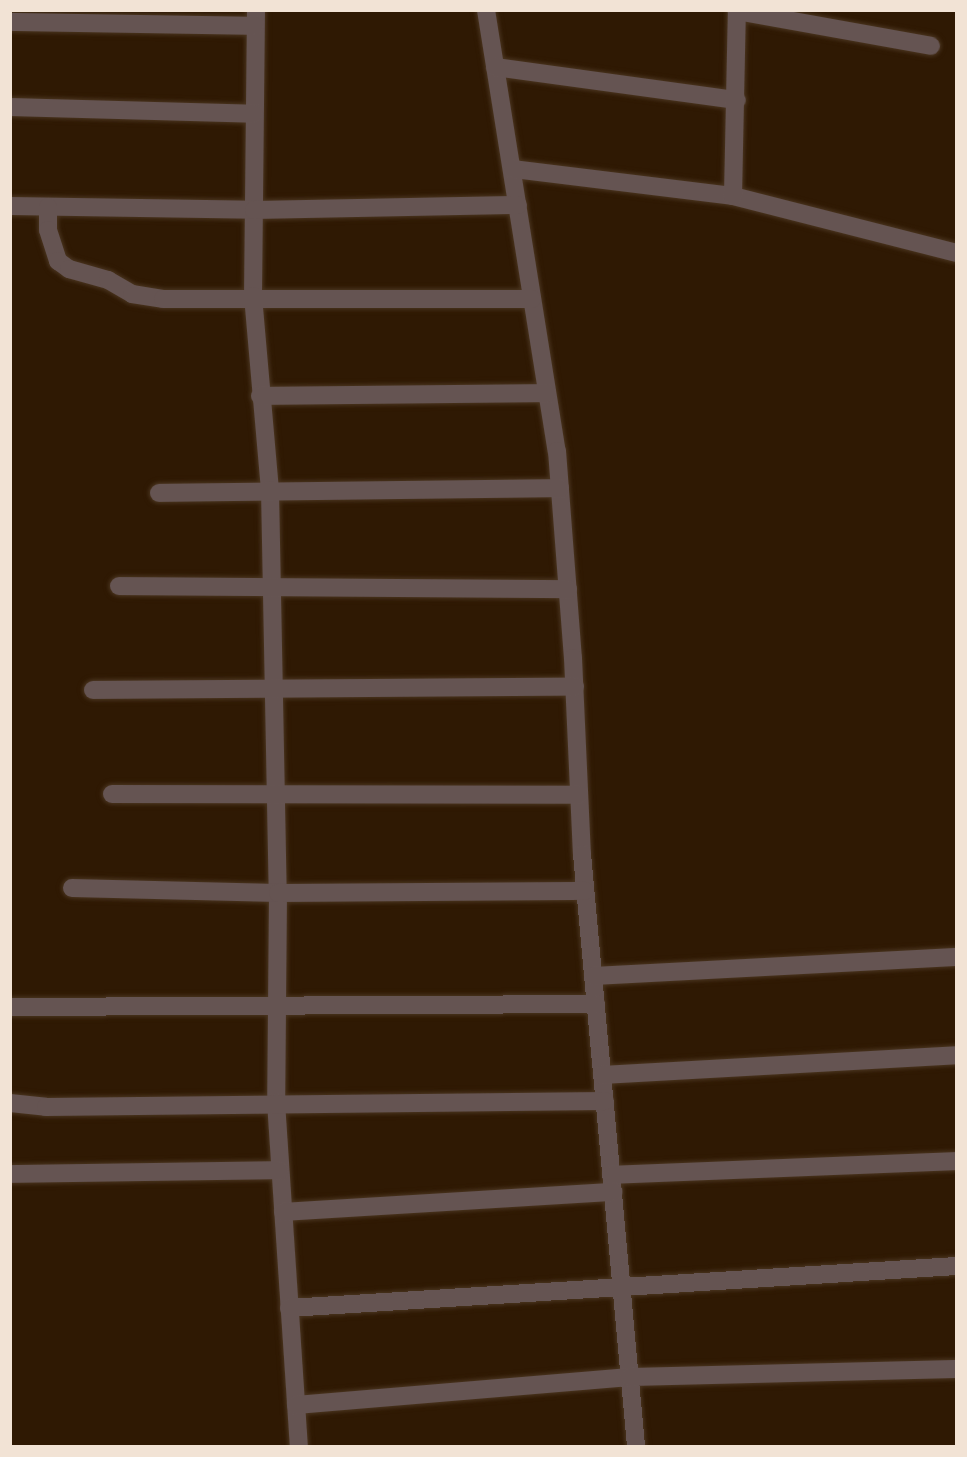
<!DOCTYPE html>
<html>
<head>
<meta charset="utf-8">
<style>
	body { margin:0 }
	#map { position:relative; width:967px; height:1457px; overflow:hidden; background:#2f1903; font-family:Raleway,sans-serif }
	div>[style] { position:absolute }
	[style*='--x'] { left:calc(var(--x)*1px); top:calc(var(--y)*1px); width:calc(var(--w)*1px); rotate:calc(var(--a)*1deg) }
	.roads { filter:drop-shadow(0 0 2px #4a3520) drop-shadow(0 0 2px #4a3520) }
	.street>* { height:18px; margin:-9px; padding:0 9px; transform-origin:9px; border-radius:9px; background:#655452 }
	span { translate:-50% -50%; white-space:nowrap; text-align:center; line-height:1.15; -webkit-text-stroke:5px #250f00; paint-order:stroke }
	.frame { position:absolute; inset:0; border:12px solid #f2e3d5; pointer-events:none }
</style>
</head>
<body>
<div id="map">
	<div class="roads">
		<div class="street">
			<i style="--x:256;--y:10;--w:286;--a:90.6"></i>
			<i style="--x:253;--y:296;--w:195;--a:85"></i>
			<i style="--x:270;--y:490;--w:403;--a:88.9"></i>
			<i style="--x:278;--y:893;--w:209;--a:90.5"></i>
			<i style="--x:276;--y:1102;--w:345;--a:86.2"></i>
			<i style="--x:486;--y:10;--w:447;--a:80.9"></i>
			<i style="--x:557;--y:451;--w:208;--a:85.6"></i>
			<i style="--x:573;--y:658;--w:196;--a:87.4"></i>
			<i style="--x:582;--y:854;--w:594;--a:84.79"></i>
			<i style="--x:737;--y:11;--w:197;--a:10.2"></i>
			<i style="--x:10;--y:22;--w:245;--a:0.9"></i>
			<i style="--x:495;--y:67;--w:244;--a:7.8"></i>
			<i style="--x:10;--y:107;--w:244;--a:1.6"></i>
			<i style="--x:513;--y:169;--w:222;--a:7"></i>
			<i style="--x:733;--y:196;--w:230;--a:14.3"></i>
			<i style="--x:733;--y:196;--w:186;--a:-88.8"></i>
			<i style="--x:10;--y:206;--w:244;--a:0.9"></i>
			<i style="--x:254;--y:210;--w:264;--a:-1.1"></i>
			<i style="--x:48;--y:207;--w:23;--a:90"></i>
			<i style="--x:48;--y:230;--w:33;--a:72"></i>
			<i style="--x:58;--y:261;--w:14;--a:36"></i>
			<i style="--x:69;--y:269;--w:41;--a:15.8"></i>
			<i style="--x:108;--y:280;--w:28;--a:30"></i>
			<i style="--x:132;--y:294;--w:31;--a:9"></i>
			<i style="--x:163;--y:299;--w:369;--a:0"></i>
			<i style="--x:260;--y:396;--w:287;--a:-0.6"></i>
			<i style="--x:159;--y:493;--w:401;--a:-0.7"></i>
			<i style="--x:119;--y:586;--w:449;--a:0.4"></i>
			<i style="--x:93;--y:690;--w:482;--a:-0.4"></i>
			<i style="--x:112;--y:794;--w:467;--a:0.1"></i>
			<i style="--x:72;--y:888;--w:206;--a:1.4"></i>
			<i style="--x:278;--y:893;--w:307;--a:-0.4"></i>
			<i style="--x:593;--y:976;--w:363;--a:-3"></i>
			<i style="--x:10;--y:1007;--w:586;--a:-0.29"></i>
			<i style="--x:602;--y:1075;--w:355;--a:-3.2"></i>
			<i style="--x:10;--y:1103;--w:36;--a:6"></i>
			<i style="--x:46;--y:1107;--w:559;--a:-0.61"></i>
			<i style="--x:10;--y:1174;--w:270;--a:-0.8"></i>
			<i style="--x:611;--y:1175;--w:345;--a:-2.3"></i>
			<i style="--x:283;--y:1212;--w:331;--a:-3.5"></i>
			<i style="--x:289;--y:1308;--w:668;--a:-3.6"></i>
			<i style="--x:296;--y:1405;--w:335;--a:-4.8"></i>
			<i style="--x:630;--y:1377;--w:326;--a:-1.4"></i>
		</div>
	</div>
	<div class="frame"></div>
</div>
</body>
</html>
